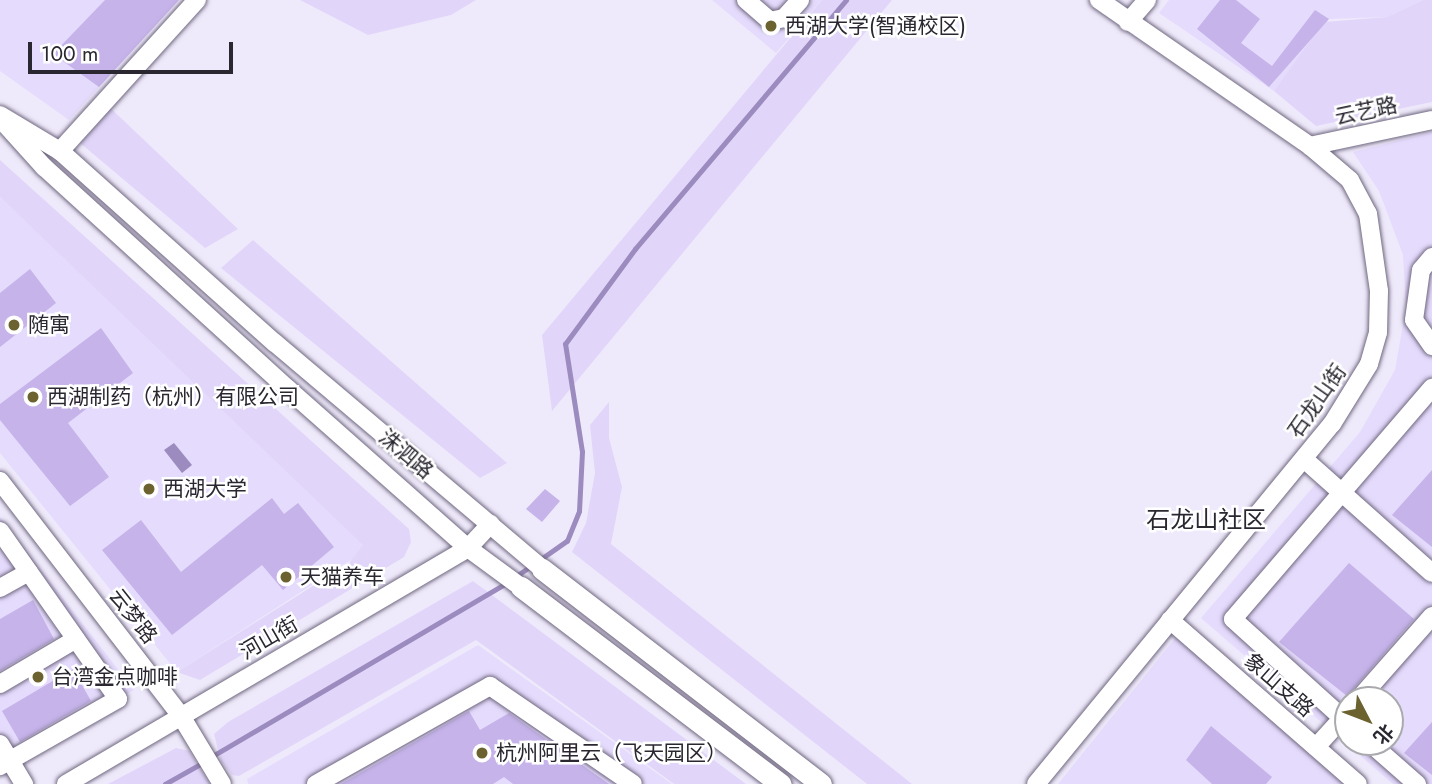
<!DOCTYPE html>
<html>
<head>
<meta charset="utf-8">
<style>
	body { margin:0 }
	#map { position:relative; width:1432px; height:784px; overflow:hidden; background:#efeafb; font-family:Jost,"Noto Sans SC",sans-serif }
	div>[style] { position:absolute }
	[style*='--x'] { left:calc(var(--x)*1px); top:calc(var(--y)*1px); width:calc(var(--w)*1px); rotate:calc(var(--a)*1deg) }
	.built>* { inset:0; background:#e5dbfd }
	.green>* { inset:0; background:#e1d6f9 }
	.water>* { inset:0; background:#9c8bbe }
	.stream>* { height:4.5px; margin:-2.25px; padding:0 2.25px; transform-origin:2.25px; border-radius:2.25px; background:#9c8bbe }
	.building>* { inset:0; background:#c5b3e9 }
	.roads { filter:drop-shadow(0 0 2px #6f677f) drop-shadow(0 0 2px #6f677f) }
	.minor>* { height:18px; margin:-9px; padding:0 9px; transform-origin:9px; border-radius:9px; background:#fff }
	.major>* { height:21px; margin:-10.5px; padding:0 10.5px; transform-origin:10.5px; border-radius:10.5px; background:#fff }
	.dots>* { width:19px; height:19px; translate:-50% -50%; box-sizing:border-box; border:4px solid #fff; border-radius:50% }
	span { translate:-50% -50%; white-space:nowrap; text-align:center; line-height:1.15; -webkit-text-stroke:5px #fff; paint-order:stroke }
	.poi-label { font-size:21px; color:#2b2731 }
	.left { translate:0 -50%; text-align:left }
	.street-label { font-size:21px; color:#2b2731 }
	.quarter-label { font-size:24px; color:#2b2731 }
	.north { position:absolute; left:1334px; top:686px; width:70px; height:70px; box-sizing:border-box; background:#fff; border:2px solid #aaa9ad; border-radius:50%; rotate:132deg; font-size:19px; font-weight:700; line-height:28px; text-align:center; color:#2b2731 }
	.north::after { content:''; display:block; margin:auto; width:24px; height:32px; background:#6b622f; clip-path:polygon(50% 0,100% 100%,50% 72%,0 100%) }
	.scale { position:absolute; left:28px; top:42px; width:205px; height:32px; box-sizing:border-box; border:4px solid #2b2731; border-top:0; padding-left:9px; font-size:21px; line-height:24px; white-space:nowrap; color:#2b2731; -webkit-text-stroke:5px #fff; paint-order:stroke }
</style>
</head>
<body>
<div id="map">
	<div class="built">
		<i style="clip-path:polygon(0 0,179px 0,69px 120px,0 71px)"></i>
		<i style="clip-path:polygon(712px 0,822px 0,776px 53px)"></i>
		<i style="clip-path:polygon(1169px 0,1423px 0,1387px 17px,1329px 19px,1274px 91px,1159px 13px)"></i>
		<i style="clip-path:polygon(evenodd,1432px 132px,1432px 784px,1393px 784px,1201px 618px,1360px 432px,1395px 370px,1406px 307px,1403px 255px,1379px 191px,1353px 152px,1432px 132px,1348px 700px,1390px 700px,1390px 742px,1348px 742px,1348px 700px)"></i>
		<i style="clip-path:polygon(0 197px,354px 533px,363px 545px,360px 554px,177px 672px,0 453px)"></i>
		<i style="clip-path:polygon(0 517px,134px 690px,0 768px)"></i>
		<i style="clip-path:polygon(1176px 637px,1345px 784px,1058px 784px)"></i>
		<i style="clip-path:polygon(478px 645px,672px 784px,248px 784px,247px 779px)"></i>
	</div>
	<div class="green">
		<i style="clip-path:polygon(300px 0,476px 0,451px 15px,368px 35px)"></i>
		<i style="clip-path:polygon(822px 0,892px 0,552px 411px,542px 335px)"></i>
		<i style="clip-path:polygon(1423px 0,1432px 0,1432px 102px,1316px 126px,1274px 91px,1324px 22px,1387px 17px)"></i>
		<i style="clip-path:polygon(104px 102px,238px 229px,205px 248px,73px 137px)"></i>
		<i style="clip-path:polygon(0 160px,409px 529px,411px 542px,404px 557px,200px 680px,177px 672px,349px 563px,363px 545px,0 197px)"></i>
		<i style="clip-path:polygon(253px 240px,507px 463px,480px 478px,221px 268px)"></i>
		<i style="clip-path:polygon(609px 402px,609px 438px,622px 487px,611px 544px,912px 784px,867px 784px,572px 552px,586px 523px,595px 473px,590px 425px)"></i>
		<i style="clip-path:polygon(473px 581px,746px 784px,674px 784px,476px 640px,239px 776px,232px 775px,221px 761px,214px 734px,228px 722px)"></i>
		<i style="clip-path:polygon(176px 748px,189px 751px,210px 784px,108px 784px)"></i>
	</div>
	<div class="water">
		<i style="clip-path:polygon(174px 443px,192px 465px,182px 473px,164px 450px)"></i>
	</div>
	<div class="stream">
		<i style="--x:538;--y:561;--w:35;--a:-35"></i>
		<i style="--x:567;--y:541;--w:32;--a:-68"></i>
		<i style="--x:579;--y:511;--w:59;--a:-87.1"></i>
		<i style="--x:582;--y:452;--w:109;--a:-98.9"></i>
		<i style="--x:565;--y:344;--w:118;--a:-53.6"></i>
		<i style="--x:635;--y:249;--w:326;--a:-49.7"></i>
		<i style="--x:515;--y:577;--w:19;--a:-35"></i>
		<i style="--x:211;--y:757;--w:345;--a:-30.5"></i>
		<i style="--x:165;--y:784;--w:45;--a:-29.4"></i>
	</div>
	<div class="building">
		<i style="clip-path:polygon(105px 0,179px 0,99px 87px,53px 54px)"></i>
		<i style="clip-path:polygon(1220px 0,1236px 0,1260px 19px,1241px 43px,1272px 66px,1315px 10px,1329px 19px,1269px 87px,1197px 29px)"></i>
		<i style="clip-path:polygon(30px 269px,56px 303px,0 347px,0 293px)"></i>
		<i style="clip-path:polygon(101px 328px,133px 373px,68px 423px,109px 477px,70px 506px,0 420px,0 404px)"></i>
		<i style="clip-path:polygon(1432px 470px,1432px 547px,1392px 515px)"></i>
		<i style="clip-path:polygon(545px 489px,560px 501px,542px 522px,526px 509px)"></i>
		<i style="clip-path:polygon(272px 498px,284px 514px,298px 503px,334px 547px,283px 590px,262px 565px,172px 635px,102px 550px,141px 520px,181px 572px)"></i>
		<i style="clip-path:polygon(1349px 563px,1414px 619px,1347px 696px,1279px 642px)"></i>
		<i style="clip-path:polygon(33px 600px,54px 639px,0 671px,0 619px)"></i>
		<i style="clip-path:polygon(73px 669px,91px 701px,20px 742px,2px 711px)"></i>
		<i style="clip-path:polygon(469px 711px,480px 730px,509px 713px,609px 784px,513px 784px,504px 777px,493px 784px,341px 784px)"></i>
		<i style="clip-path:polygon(1432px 722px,1432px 775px,1404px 753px)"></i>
		<i style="clip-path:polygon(1211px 726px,1272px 777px,1266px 784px,1212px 784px,1186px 760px)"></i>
	</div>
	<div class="roads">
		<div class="minor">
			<i style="--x:746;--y:0;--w:32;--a:41"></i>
			<i style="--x:770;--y:21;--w:14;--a:-12"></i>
			<i style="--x:784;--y:18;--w:24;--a:-48"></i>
			<i style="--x:1128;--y:22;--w:29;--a:-49"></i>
			<i style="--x:0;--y:115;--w:70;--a:31"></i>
			<i style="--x:60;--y:151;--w:288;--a:41.8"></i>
			<i style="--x:275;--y:343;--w:350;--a:40.2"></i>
			<i style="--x:6;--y:125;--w:57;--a:47.9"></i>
			<i style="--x:44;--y:167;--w:330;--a:42.3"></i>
			<i style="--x:288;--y:389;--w:240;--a:41.5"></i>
			<i style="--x:468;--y:548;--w:66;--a:36.3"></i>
			<i style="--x:1310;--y:146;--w:125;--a:-12"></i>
			<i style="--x:60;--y:151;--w:204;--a:-47.8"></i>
			<i style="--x:1432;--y:257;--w:17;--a:130"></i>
			<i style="--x:1421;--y:270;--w:50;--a:98"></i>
			<i style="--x:1414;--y:320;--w:32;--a:55"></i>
			<i style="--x:1304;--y:459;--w:171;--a:41.7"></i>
			<i style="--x:0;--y:481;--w:297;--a:52.4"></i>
			<i style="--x:181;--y:716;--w:79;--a:58.9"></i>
			<i style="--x:0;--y:531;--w:205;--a:54.9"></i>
			<i style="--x:118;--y:699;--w:136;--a:150.4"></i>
			<i style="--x:0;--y:588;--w:33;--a:-29"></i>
			<i style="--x:1170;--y:620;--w:249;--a:41.1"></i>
			<i style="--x:0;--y:684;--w:88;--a:-30.6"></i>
			<i style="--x:1358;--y:700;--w:112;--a:-48.6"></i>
			<i style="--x:1348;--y:723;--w:155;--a:-137.9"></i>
			<i style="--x:1233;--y:619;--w:305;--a:-49.3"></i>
			<i style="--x:1369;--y:742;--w:64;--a:41.2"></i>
			<i style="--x:0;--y:744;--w:47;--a:59"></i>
			<i style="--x:1316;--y:747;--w:47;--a:-47.6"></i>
			<i style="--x:66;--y:784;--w:466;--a:-30.4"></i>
			<i style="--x:468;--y:548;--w:33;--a:-47"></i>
			<i style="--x:316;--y:784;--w:200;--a:-29.4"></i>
			<i style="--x:490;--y:686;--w:173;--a:34.4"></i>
			<i style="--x:1036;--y:784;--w:466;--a:-50.6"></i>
			<i style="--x:1332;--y:424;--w:70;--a:-58.3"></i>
			<i style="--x:1369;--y:364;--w:33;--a:-74"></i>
			<i style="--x:1378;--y:332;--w:41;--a:-88.6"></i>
			<i style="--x:1379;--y:291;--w:78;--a:-98.1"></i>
			<i style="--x:1368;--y:214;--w:38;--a:-118"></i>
			<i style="--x:1350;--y:180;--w:52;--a:-139.6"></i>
			<i style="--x:1310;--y:146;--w:257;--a:-145.3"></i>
		</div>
		<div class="major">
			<i style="--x:542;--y:569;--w:352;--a:37.6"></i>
			<i style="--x:521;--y:587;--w:326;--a:37.2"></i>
		</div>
	</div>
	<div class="dots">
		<i style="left:771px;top:26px;background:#6b622f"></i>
		<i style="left:14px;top:325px;background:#6b622f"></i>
		<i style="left:33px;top:397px;background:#6b622f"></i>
		<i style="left:149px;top:489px;background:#6b622f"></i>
		<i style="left:286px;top:577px;background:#6b622f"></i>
		<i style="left:38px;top:677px;background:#6b622f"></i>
		<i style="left:482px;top:753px;background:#6b622f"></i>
	</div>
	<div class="poi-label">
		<span class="left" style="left:785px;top:26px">西湖大学(智通校区)</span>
		<span class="left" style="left:28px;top:325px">随寓</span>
		<span class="left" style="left:47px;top:397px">西湖制药（杭州）有限公司</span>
		<span class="left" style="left:163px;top:489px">西湖大学</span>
		<span class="left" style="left:300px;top:577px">天猫养车</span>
		<span class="left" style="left:52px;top:677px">台湾金点咖啡</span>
		<span class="left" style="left:496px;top:753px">杭州阿里云（飞天园区）</span>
	</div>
	<div class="street-label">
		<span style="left:1366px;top:111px;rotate:-12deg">云艺路</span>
		<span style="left:1317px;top:401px;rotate:-55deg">石龙山街</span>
		<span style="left:406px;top:454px;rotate:40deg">洙泗路</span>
		<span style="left:133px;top:616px;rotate:52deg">云梦路</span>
		<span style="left:269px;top:638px;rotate:-30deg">河山街</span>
		<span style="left:1279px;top:685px;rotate:41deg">象山支路</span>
	</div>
	<div class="quarter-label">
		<span style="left:1206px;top:520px">石龙山社区</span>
	</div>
	<div class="north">北</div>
	<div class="scale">100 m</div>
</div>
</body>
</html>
